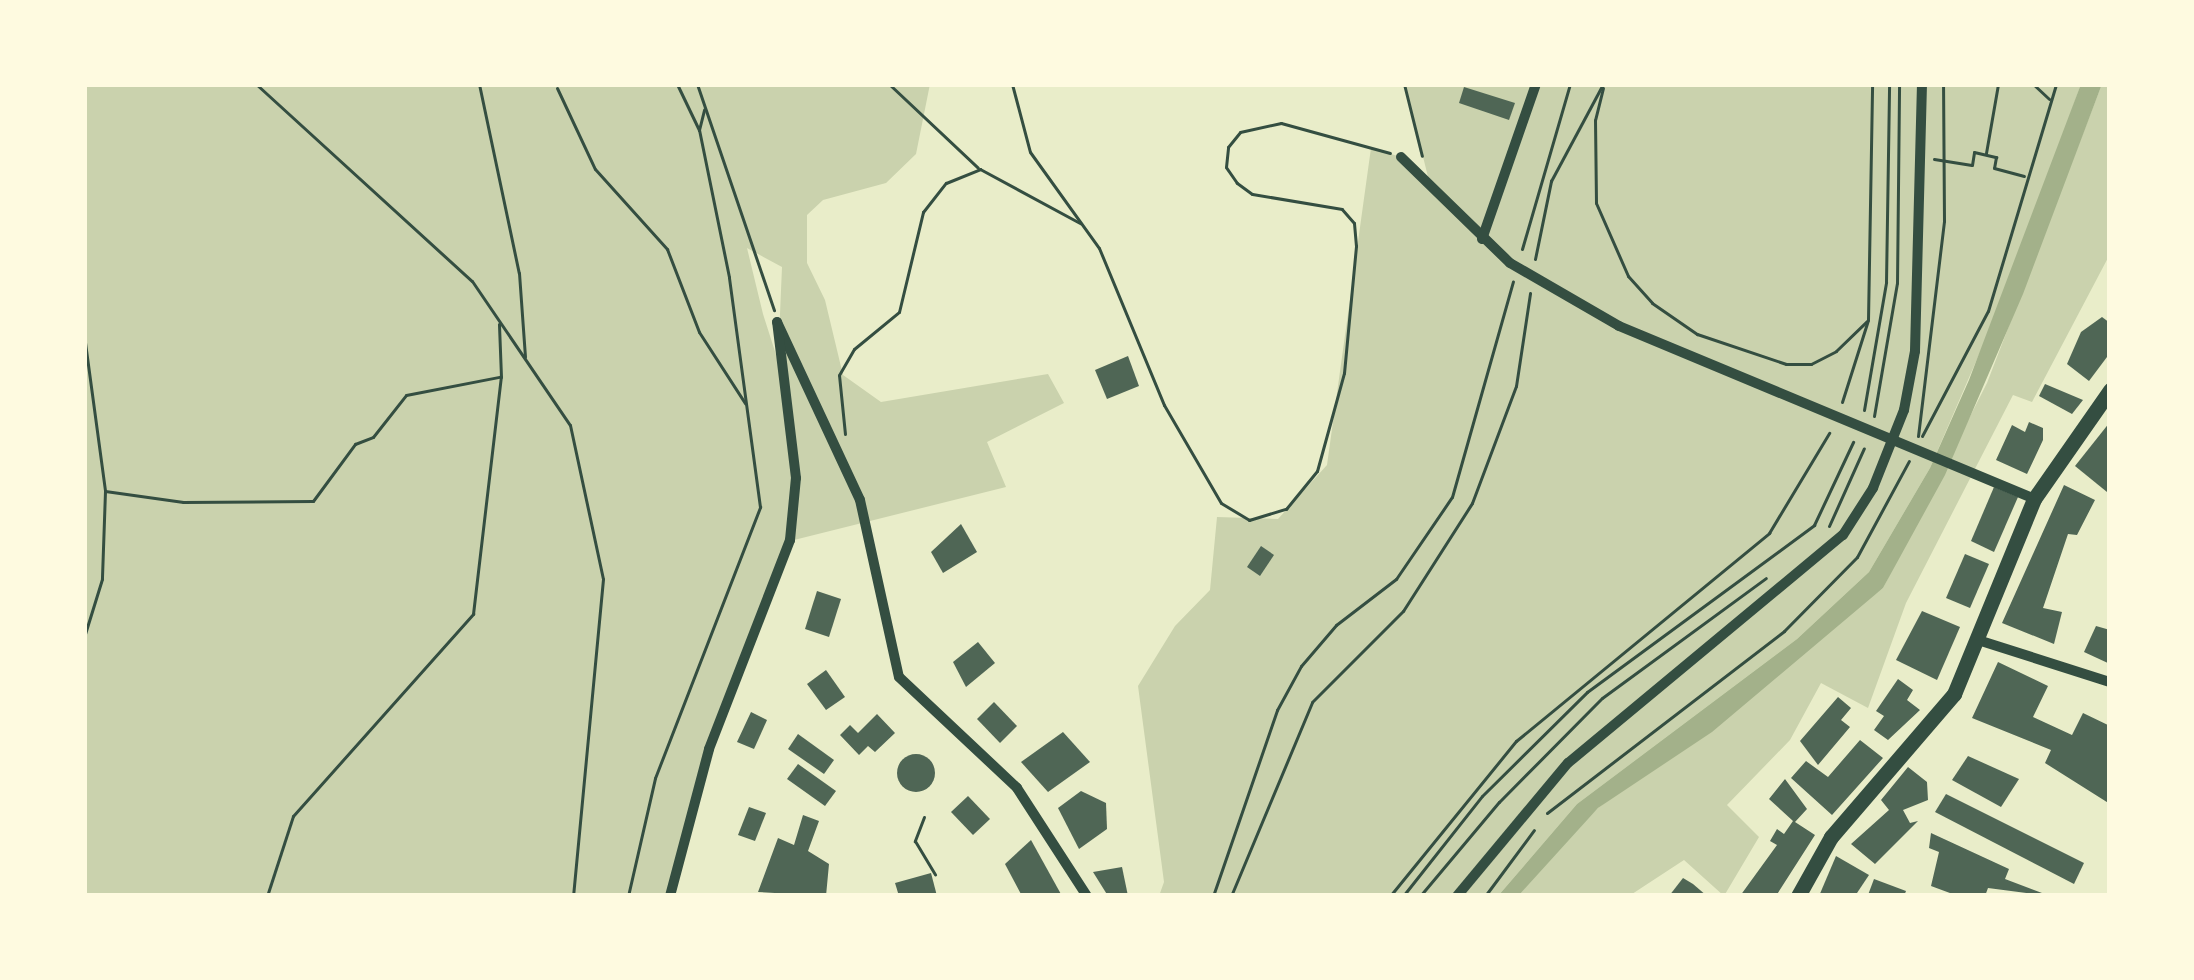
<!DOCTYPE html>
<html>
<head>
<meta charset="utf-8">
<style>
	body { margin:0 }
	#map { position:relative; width:2194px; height:980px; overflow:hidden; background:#e9edc9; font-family:"Source Sans 3",sans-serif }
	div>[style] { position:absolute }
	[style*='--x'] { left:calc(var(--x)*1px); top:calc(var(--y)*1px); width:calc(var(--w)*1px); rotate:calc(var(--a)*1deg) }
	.green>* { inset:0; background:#cad2ad }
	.water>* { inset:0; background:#a3b18a }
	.building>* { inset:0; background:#4f6655 }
	.round { border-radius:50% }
	.path>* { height:3px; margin:-1.5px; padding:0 1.5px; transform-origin:1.5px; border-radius:1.5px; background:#344e41 }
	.minor>* { height:10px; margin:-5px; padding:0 5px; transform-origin:5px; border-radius:5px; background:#344e41 }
	.secondary>* { height:15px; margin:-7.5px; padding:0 7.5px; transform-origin:7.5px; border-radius:7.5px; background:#344e41 }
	span { translate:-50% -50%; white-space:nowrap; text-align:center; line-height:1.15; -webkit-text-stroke:12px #fefae0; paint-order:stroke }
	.frame { position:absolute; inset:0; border:87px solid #fefae0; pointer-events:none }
</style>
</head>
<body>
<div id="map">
	<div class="green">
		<i style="clip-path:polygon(evenodd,84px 84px,930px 84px,916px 154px,886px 183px,823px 200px,807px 215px,807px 263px,825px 300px,843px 375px,881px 402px,1048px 374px,1064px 403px,987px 442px,1006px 487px,790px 541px,709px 749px,670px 896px,84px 896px,84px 84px,747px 248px,782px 267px,778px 361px,763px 314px,747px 248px)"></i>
		<i style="clip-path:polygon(1405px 84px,2081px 84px,2012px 278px,1930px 468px,1869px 572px,1797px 639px,1577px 804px,1498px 896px,1159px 896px,1164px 882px,1138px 686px,1175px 626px,1210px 590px,1217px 517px,1278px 519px,1327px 465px,1371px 148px,1401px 157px,1431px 189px)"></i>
		<i style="clip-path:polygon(2102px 84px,2110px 84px,2110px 254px,2032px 402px,2013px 395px,1906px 603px,1868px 708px,1821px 683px,1790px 740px,1727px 805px,1759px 837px,1724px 896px,1684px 860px,1629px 896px,1518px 896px,1536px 867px,1598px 808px,1883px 588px,1987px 383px)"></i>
	</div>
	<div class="water">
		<i style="clip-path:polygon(2081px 84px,2102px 84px,2023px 294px,1945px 475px,1883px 588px,1712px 732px,1598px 808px,1518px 896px,1498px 896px,1577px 804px,1797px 639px,1869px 572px,1930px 468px,1969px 380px)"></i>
	</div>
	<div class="building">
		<i style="clip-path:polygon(1464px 87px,1515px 103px,1509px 120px,1459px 103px)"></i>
		<i style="clip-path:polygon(2102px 317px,2110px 323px,2110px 353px,2089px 381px,2067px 364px,2081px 332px)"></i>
		<i style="clip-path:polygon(1128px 356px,1139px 386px,1107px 399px,1095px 370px)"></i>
		<i style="clip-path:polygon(2045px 384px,2083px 400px,2072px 414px,2039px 396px)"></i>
		<i style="clip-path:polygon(2029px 422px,2043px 428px,2043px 440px,2027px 474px,1996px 460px,2012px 425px,2025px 432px)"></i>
		<i style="clip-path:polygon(2110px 422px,2110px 489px,2107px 492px,2075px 466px)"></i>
		<i style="clip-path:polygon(2064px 485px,2095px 500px,2077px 535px,2068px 534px,2043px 608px,2062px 612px,2054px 644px,2002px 623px)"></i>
		<i style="clip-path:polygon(1994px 487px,2018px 497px,1994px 552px,1971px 541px)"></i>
		<i style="clip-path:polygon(961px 524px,977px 552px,943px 573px,931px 552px)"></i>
		<i style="clip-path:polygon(1261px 546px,1274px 555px,1260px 576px,1247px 567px)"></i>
		<i style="clip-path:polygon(1965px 554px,1989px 564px,1970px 608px,1946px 598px)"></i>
		<i style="clip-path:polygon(817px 591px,841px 599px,829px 637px,805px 629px)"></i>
		<i style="clip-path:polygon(1922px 611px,1960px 627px,1937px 680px,1896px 660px)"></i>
		<i style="clip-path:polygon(2096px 626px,2110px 630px,2110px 664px,2084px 652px)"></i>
		<i style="clip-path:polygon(978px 642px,995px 663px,966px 687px,953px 662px)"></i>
		<i style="clip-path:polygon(1998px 662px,2048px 686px,2033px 717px,2072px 735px,2083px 713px,2110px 726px,2110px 804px,2045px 763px,2051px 750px,1972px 718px)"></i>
		<i style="clip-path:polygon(826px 670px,845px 697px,826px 710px,807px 684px)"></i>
		<i style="clip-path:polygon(1898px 679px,1913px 690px,1907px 700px,1920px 710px,1888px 740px,1874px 730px,1884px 716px,1876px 711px)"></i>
		<i style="clip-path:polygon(1838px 697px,1851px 708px,1841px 720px,1850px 727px,1818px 765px,1800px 741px)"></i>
		<i style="clip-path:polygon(994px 702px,1017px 726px,1000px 743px,977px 719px)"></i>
		<i style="clip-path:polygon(751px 712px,767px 720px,754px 749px,737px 742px)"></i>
		<i style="clip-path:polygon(877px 714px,895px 733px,875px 752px,868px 746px,859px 755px,840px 735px,850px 725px,858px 733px)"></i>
		<i style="clip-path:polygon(1063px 732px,1090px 762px,1048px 792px,1021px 762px)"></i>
		<i style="clip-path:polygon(798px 734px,834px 760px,824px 774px,788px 749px)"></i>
		<i style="clip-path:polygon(1860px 740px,1883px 758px,1832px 815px,1791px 778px,1806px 761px,1828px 777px)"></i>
		<i class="round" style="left:897px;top:754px;width:38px;height:38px"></i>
		<i style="clip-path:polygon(1968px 756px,2019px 779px,2001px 807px,1952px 780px)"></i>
		<i style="clip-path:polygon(798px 764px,836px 791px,825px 806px,787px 779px)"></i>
		<i style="clip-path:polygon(1908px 767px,1927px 782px,1928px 800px,1903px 810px,1910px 823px,1918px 821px,1875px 864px,1851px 844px,1889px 810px,1881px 800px)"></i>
		<i style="clip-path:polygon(1785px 779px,1807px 809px,1795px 822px,1815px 835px,1776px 896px,1740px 896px,1777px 845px,1770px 841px,1777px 829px,1784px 834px,1793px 821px,1769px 799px)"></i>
		<i style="clip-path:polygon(1081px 791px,1106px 803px,1107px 829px,1079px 849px,1058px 808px)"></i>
		<i style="clip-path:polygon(1946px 794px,2084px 863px,2074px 884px,1935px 812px)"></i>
		<i style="clip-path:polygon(968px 796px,990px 819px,973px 835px,951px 812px)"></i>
		<i style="clip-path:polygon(749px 807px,766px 813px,755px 841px,738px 835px)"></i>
		<i style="clip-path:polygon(803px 815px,819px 821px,808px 851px,829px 864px,826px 896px,758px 892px,778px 838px,794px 845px)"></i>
		<i style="clip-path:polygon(1931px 833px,2009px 869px,2005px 879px,2050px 896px,1988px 888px,1985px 896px,1958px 896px,1931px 886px,1939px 852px,1929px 848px)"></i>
		<i style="clip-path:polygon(1031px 840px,1062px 896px,1022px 896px,1005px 864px)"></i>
		<i style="clip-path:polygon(1836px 856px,1869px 875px,1855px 896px,1819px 896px)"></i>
		<i style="clip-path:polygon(1122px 867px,1128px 896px,1108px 896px,1093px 872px)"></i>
		<i style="clip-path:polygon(931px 873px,937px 896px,899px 896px,895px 883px)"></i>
		<i style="clip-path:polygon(1683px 878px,1693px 884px,1707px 896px,1669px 896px)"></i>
		<i style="clip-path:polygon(1874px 879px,1906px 891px,1904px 896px,1868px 895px)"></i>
	</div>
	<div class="path">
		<i style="--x:256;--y:84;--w:292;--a:42.4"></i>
		<i style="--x:472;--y:281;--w:174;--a:55.8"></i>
		<i style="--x:570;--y:425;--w:157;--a:77.9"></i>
		<i style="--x:603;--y:579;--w:318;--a:95.4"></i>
		<i style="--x:479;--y:84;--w:193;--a:78.1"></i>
		<i style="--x:519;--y:273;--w:84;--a:85.9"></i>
		<i style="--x:697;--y:84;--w:239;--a:71.2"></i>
		<i style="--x:889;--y:84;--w:122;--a:43.3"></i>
		<i style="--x:1012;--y:84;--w:70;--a:75.2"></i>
		<i style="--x:1030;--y:152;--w:118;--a:54.3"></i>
		<i style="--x:1099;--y:248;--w:170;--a:67.5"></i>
		<i style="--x:1164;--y:405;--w:113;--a:59.8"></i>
		<i style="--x:1221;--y:503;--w:33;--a:31"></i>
		<i style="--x:1249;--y:520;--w:39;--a:-17"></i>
		<i style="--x:1286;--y:509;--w:49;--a:-50.8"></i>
		<i style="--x:1317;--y:471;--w:102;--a:-74.6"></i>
		<i style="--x:1344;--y:373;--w:128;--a:-84.6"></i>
		<i style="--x:1356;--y:246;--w:23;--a:-95"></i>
		<i style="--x:1354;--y:223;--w:18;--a:-131"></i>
		<i style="--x:1342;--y:209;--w:91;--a:-170.5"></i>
		<i style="--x:1252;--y:194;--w:19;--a:-144"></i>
		<i style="--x:1237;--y:183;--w:19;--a:-125"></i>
		<i style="--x:1226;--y:167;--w:20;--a:-84"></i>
		<i style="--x:1228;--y:147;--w:19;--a:-51"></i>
		<i style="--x:1240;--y:132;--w:42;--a:-12.4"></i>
		<i style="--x:1281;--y:123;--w:113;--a:15.4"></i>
		<i style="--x:1404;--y:84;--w:74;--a:76"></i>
		<i style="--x:2033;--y:84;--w:22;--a:43"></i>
		<i style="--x:557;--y:88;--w:89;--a:64.9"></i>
		<i style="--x:595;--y:169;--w:108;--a:48"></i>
		<i style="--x:667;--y:249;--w:89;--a:68.9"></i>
		<i style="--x:699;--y:332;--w:85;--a:57.1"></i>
		<i style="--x:1603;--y:88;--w:33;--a:104"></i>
		<i style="--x:1595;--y:120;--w:83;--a:89.3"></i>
		<i style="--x:1596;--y:203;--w:80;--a:66.3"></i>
		<i style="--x:1628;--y:276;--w:36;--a:48"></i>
		<i style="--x:1652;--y:303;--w:55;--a:34.6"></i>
		<i style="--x:1697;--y:334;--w:94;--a:18.6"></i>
		<i style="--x:1786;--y:364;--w:25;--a:0"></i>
		<i style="--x:1811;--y:364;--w:28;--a:-27"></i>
		<i style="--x:1836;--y:351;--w:43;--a:-44.1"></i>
		<i style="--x:699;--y:130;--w:21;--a:-76"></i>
		<i style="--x:1986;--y:153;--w:70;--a:-80.1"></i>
		<i style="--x:1934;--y:159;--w:38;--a:9"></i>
		<i style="--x:1972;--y:165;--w:13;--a:-81"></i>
		<i style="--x:1974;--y:152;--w:23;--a:13"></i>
		<i style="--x:1996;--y:157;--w:11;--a:100"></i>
		<i style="--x:1994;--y:168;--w:31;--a:15"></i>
		<i style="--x:1522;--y:249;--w:172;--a:-73.8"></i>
		<i style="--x:1535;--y:259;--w:80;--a:-78.4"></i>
		<i style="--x:1551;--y:181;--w:110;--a:-61.8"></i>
		<i style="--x:84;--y:335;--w:157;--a:82.3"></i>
		<i style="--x:105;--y:491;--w:88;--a:92"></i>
		<i style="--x:102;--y:579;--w:61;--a:107.2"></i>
		<i style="--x:1842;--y:402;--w:86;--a:-72.4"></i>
		<i style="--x:1868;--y:320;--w:236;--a:-89"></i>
		<i style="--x:1864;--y:410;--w:130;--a:-80.2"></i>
		<i style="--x:1886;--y:282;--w:198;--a:-89.1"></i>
		<i style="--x:1874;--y:416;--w:135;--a:-80.2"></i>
		<i style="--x:1897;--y:283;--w:199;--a:-89.4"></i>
		<i style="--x:845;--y:434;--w:59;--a:-95.8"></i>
		<i style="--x:839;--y:375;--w:30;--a:-60"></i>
		<i style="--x:854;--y:349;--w:58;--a:-39.4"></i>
		<i style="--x:899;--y:312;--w:103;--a:-76.5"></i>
		<i style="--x:923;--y:212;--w:37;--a:-52"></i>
		<i style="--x:946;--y:183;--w:37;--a:-22"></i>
		<i style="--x:980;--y:169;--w:114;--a:28.4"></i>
		<i style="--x:1918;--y:436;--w:217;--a:-83.1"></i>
		<i style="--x:1944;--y:221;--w:137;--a:-90.4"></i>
		<i style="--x:1922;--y:436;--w:141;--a:-62.2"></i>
		<i style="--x:1988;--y:311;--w:237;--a:-73.3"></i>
		<i style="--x:105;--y:491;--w:79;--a:8"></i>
		<i style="--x:183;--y:502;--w:130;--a:-0.4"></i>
		<i style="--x:313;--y:501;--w:71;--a:-53.6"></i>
		<i style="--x:355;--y:444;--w:19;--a:-21"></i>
		<i style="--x:373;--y:437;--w:53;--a:-51.8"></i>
		<i style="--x:406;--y:395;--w:95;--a:-11"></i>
		<i style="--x:1829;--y:526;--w:85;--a:-65.8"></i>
		<i style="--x:1547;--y:813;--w:299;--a:-37.5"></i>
		<i style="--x:1784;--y:631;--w:104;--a:-45.4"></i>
		<i style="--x:1857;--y:557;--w:109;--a:-61.6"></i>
		<i style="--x:924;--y:817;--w:26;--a:111"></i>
		<i style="--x:915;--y:841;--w:39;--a:59"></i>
		<i style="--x:267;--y:896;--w:84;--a:-72"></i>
		<i style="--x:293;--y:816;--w:271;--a:-48.3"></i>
		<i style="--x:473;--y:614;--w:239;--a:-83.3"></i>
		<i style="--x:501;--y:377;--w:53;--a:-92.2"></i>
		<i style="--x:628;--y:896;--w:121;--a:-77.1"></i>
		<i style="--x:655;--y:778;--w:291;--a:-68.8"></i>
		<i style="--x:760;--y:507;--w:232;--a:-97.7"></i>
		<i style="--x:729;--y:277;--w:150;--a:-101.5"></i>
		<i style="--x:699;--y:130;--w:51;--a:-115.6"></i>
		<i style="--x:1213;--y:896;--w:197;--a:-71"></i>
		<i style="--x:1277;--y:710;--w:50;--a:-61.4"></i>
		<i style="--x:1301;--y:666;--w:54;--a:-49.5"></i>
		<i style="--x:1336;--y:625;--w:76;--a:-37.5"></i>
		<i style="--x:1396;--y:579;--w:99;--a:-55.7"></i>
		<i style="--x:1452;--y:497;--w:224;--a:-74.2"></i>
		<i style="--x:1231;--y:896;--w:210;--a:-67.3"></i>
		<i style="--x:1312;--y:702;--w:129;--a:-45"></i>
		<i style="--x:1403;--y:611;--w:128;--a:-57.4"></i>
		<i style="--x:1472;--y:503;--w:125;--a:-69.4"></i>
		<i style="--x:1516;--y:386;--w:94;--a:-81.4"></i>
		<i style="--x:1390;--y:896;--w:200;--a:-50.9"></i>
		<i style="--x:1516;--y:741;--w:328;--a:-39.4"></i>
		<i style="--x:1769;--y:533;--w:117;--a:-59"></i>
		<i style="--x:1403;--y:896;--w:127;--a:-51.7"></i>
		<i style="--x:1482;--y:796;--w:148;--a:-44.7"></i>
		<i style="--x:1587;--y:692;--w:282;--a:-36.3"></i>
		<i style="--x:1814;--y:525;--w:92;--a:-64.8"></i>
		<i style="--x:1420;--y:896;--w:123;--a:-50"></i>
		<i style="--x:1499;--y:802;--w:146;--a:-45.3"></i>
		<i style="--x:1602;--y:698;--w:203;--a:-36.2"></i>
		<i style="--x:1485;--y:896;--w:82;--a:-53.4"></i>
	</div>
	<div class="minor">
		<i style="--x:1401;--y:157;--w:152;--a:44.2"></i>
		<i style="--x:1510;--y:263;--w:126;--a:30"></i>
		<i style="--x:1619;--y:326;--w:450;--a:22.6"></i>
		<i style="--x:1482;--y:239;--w:164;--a:-70.8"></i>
		<i style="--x:777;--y:322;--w:196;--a:65"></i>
		<i style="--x:860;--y:500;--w:181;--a:77.6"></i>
		<i style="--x:899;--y:677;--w:162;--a:43.2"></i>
		<i style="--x:1017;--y:788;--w:129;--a:57.1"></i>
		<i style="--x:1978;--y:640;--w:139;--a:17.7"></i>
		<i style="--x:670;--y:896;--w:152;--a:-75.1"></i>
		<i style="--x:709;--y:749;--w:224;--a:-68.8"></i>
		<i style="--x:790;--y:540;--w:62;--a:-84.5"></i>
		<i style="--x:796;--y:478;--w:157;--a:-96.9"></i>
		<i style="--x:1457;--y:896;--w:173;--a:-50.2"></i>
		<i style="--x:1568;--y:763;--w:357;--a:-39.7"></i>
		<i style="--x:1843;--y:535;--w:56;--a:-57.4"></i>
		<i style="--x:1873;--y:488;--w:84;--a:-68.3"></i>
		<i style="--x:1904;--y:410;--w:60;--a:-79.4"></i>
		<i style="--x:1915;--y:351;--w:267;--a:-88.5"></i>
	</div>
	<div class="secondary">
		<i style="--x:1798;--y:896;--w:68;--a:-60.8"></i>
		<i style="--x:1831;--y:837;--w:189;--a:-49.3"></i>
		<i style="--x:1954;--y:694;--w:211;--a:-67.7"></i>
		<i style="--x:2034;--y:499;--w:133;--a:-55.1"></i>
	</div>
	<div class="frame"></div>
</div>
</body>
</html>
